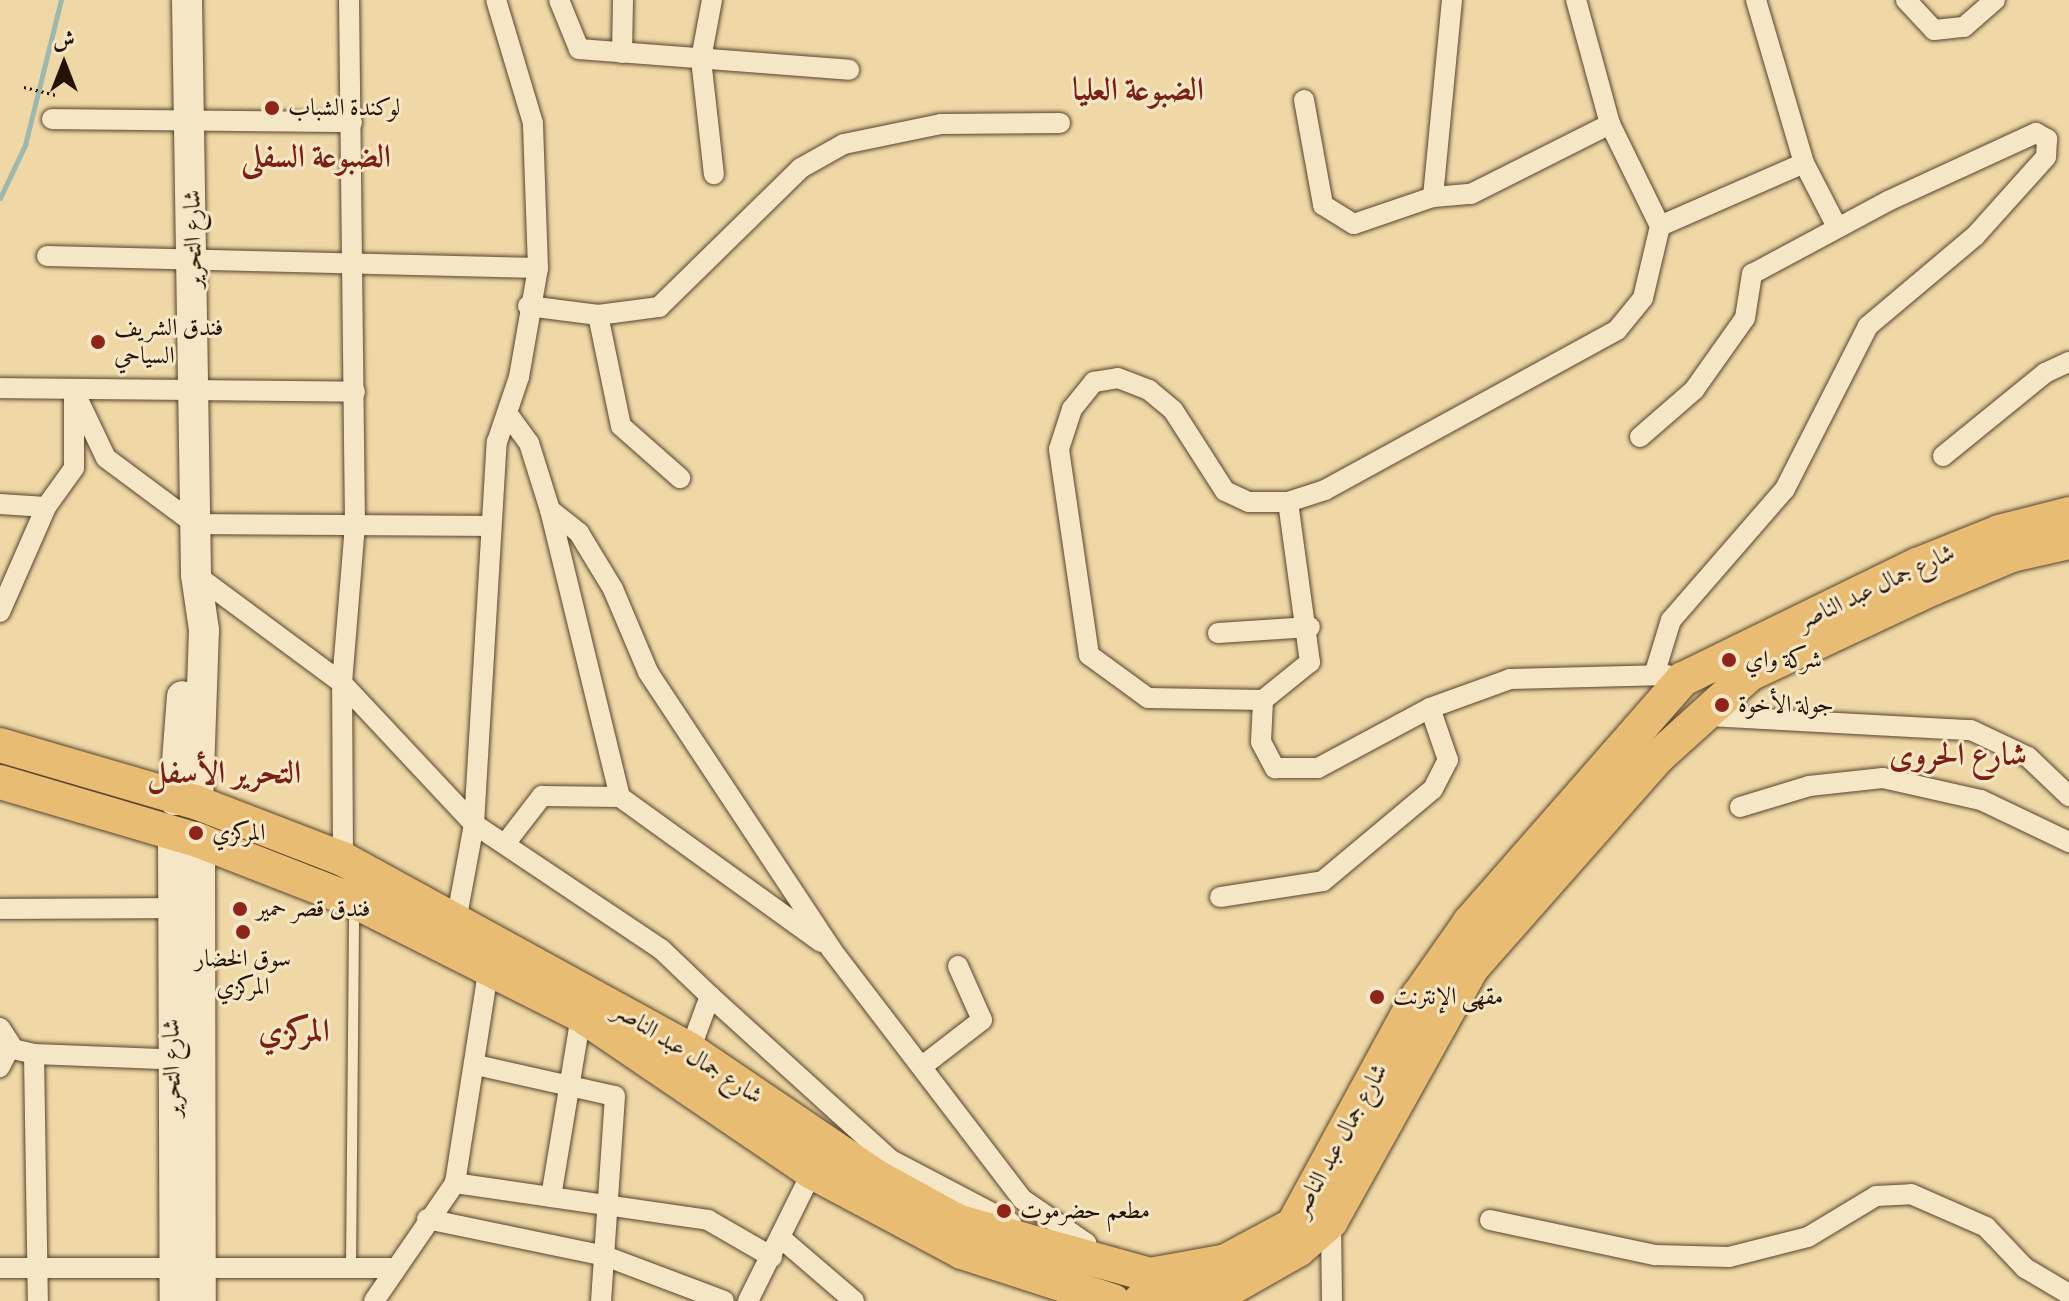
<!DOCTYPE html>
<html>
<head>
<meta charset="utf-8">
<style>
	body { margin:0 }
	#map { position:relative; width:2069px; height:1301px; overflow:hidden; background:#efd8a6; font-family:"IM FELL French Canon",Amiri,serif }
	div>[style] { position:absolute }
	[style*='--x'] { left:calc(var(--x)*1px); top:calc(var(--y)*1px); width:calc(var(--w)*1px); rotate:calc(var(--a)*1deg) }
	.stream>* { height:5px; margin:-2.5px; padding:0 2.5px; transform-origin:2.5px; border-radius:2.5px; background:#9cb8af }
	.path>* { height:3px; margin-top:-1.5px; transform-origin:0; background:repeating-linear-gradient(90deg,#241205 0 2px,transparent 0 6px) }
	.roads { filter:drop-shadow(0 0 2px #57442d) drop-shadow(0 0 2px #57442d) }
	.service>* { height:10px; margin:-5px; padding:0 5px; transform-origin:5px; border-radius:5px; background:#f5e6c5 }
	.minor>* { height:20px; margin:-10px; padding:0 10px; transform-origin:10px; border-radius:10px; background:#f5e6c5 }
	.secondary>* { height:30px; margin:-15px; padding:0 15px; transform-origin:15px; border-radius:15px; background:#f5e6c5 }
	.primary>* { height:34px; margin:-17px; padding:0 17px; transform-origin:17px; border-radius:17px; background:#e8bc73 }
	.dots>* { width:22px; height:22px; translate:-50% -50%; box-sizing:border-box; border:4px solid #f5e6c5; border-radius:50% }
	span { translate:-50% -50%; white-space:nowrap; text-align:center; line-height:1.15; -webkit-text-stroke:6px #f5e6c5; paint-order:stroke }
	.poi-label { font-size:24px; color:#241205 }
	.left { translate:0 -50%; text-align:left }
	.street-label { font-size:24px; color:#241205 }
	.district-label { font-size:32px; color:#7a1f14; font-weight:700 }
	.north { position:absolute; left:24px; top:24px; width:80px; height:80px; -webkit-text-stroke:6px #f5e6c5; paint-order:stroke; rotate:0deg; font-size:22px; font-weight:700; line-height:32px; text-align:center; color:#241205 }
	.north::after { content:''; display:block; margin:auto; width:28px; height:36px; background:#241205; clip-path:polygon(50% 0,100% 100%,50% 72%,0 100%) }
</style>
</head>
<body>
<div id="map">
	<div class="stream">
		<i style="--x:0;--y:198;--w:59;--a:-64.7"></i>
		<i style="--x:25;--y:145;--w:149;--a:-76.1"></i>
	</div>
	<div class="path">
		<i style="--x:24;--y:87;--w:33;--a:14"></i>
	</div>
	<div class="roads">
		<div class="service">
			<i style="--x:351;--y:1267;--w:360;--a:-89.5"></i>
		</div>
		<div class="minor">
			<i style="--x:559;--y:0;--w:53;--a:67.8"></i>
			<i style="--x:579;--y:49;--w:271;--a:4.4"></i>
			<i style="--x:712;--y:0;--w:60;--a:100.6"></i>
			<i style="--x:701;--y:59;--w:116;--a:83.6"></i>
			<i style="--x:1756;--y:0;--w:170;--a:73.6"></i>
			<i style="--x:1804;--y:163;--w:70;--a:62.7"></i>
			<i style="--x:1906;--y:0;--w:41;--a:47"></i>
			<i style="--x:1934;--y:30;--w:30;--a:-6"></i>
			<i style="--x:1964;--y:27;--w:41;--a:-41.1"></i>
			<i style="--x:622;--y:53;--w:53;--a:-88.9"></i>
			<i style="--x:1304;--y:100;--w:107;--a:79.7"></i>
			<i style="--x:1323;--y:205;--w:36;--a:32"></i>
			<i style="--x:1354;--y:224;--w:83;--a:-18.9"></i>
			<i style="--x:1433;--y:197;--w:38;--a:-5"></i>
			<i style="--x:1471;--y:194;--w:156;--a:-26.7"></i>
			<i style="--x:52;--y:119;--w:300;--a:0.6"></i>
			<i style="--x:1433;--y:197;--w:198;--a:-84.5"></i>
			<i style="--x:1660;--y:226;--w:157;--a:-23.6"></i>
			<i style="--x:47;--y:256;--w:491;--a:1.4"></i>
			<i style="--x:528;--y:306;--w:71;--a:7.3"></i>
			<i style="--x:598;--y:315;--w:62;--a:-7.5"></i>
			<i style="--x:659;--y:307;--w:199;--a:-44.4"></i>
			<i style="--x:801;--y:168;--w:49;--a:-29.2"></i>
			<i style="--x:844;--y:144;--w:99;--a:-11.7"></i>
			<i style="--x:941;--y:124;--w:119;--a:-0.5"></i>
			<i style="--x:598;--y:315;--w:113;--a:78.3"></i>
			<i style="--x:621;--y:426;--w:79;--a:41.4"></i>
			<i style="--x:0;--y:388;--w:355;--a:0.6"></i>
			<i style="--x:74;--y:391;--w:74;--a:64.5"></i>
			<i style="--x:106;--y:458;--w:111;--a:36.6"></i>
			<i style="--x:195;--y:524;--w:293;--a:0.4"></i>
			<i style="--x:507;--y:413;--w:37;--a:54"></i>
			<i style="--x:529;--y:443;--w:70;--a:72.6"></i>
			<i style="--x:550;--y:510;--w:37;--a:38"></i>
			<i style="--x:579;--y:533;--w:66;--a:58.7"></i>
			<i style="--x:613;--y:589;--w:90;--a:67.1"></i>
			<i style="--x:648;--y:672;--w:332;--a:56.5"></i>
			<i style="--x:831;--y:949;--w:315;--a:52.6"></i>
			<i style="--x:1022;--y:1199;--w:78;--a:34.5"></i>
			<i style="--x:1086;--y:1243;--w:16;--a:72"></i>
			<i style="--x:1640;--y:437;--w:72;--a:-41"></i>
			<i style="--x:1694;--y:390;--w:88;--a:-54.7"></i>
			<i style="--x:1745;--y:318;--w:45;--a:-81"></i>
			<i style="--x:1752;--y:274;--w:154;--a:-28.2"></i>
			<i style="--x:1888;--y:201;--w:163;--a:-24.7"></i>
			<i style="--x:2036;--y:133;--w:13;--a:29"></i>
			<i style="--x:2047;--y:139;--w:18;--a:93"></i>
			<i style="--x:2046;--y:157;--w:106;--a:131.9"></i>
			<i style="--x:1975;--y:236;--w:140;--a:139.9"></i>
			<i style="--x:1868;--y:326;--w:183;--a:117"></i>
			<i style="--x:1785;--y:489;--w:174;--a:131"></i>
			<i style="--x:1671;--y:620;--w:54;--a:107.1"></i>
			<i style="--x:1943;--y:456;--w:132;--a:-39.1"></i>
			<i style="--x:2045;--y:373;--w:26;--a:-25"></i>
			<i style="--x:1288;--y:502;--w:162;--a:82.2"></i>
			<i style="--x:1310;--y:662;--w:60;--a:141"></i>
			<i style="--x:1263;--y:700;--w:115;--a:-179"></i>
			<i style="--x:1148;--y:698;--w:73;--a:-143.9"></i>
			<i style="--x:1089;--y:655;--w:208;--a:-98.3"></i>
			<i style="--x:1059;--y:449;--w:42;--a:-72"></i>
			<i style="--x:1072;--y:409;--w:35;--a:-51"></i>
			<i style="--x:1094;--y:382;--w:24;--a:-9"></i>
			<i style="--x:1118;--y:378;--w:33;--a:21"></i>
			<i style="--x:1149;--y:390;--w:31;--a:40"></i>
			<i style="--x:1173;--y:410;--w:96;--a:57.3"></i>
			<i style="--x:1225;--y:491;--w:26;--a:25"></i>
			<i style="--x:1249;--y:502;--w:39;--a:0"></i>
			<i style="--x:1288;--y:502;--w:39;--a:-18"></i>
			<i style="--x:1325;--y:490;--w:333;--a:-28.7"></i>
			<i style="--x:1617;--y:330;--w:41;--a:-50.9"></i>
			<i style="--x:1643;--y:298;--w:74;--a:-76.7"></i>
			<i style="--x:1660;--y:226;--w:114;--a:-116.1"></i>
			<i style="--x:1610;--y:124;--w:129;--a:-105.3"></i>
			<i style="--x:0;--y:504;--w:46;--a:3.7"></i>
			<i style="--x:550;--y:510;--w:295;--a:76.3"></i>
			<i style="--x:196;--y:575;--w:182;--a:36.5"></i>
			<i style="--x:342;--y:683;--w:193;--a:46.9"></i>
			<i style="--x:474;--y:824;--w:225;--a:33.8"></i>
			<i style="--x:661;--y:949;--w:68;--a:43.8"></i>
			<i style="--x:710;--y:996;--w:58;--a:110.3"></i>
			<i style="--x:0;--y:612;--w:115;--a:-66.3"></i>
			<i style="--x:46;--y:507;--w:48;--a:-54.3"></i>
			<i style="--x:74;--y:468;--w:69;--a:-90"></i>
			<i style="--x:1218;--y:633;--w:92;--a:-3.7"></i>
			<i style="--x:1263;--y:700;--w:42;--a:92.7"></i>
			<i style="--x:1261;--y:742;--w:30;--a:62"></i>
			<i style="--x:1275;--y:768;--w:43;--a:0"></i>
			<i style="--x:1318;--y:768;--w:127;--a:-28.2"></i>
			<i style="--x:1430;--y:708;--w:85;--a:-19.9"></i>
			<i style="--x:1510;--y:679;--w:157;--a:-1.5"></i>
			<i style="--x:1709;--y:716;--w:262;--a:3.1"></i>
			<i style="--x:1971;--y:730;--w:63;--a:25.3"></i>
			<i style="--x:2028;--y:757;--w:57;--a:43.6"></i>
			<i style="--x:1740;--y:807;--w:72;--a:-16.9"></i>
			<i style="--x:1809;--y:786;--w:74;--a:-6.2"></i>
			<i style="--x:1883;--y:778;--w:100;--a:12.7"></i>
			<i style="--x:1981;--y:800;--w:98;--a:25.5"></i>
			<i style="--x:508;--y:840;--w:56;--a:-52.3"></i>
			<i style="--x:542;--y:796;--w:78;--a:0.7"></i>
			<i style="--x:620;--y:797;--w:248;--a:35.8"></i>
			<i style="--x:343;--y:859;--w:176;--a:-90.3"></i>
			<i style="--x:342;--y:683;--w:158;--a:-85.3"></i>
			<i style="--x:355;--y:526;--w:526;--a:-90.65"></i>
			<i style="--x:1220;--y:897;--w:104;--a:-8.8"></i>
			<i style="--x:1323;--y:881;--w:143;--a:-39.9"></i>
			<i style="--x:1433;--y:789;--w:33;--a:-63"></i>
			<i style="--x:1448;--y:760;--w:55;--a:-109.1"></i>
			<i style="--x:0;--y:909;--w:183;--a:-0.3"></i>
			<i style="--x:457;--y:916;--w:94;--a:-79.5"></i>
			<i style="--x:474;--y:824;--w:383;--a:-86.6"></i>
			<i style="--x:497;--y:442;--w:69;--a:-71.3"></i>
			<i style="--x:519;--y:377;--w:111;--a:-80.1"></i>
			<i style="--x:538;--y:268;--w:145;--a:-92"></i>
			<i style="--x:533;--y:123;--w:128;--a:-106.7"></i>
			<i style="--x:710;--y:996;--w:244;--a:42.2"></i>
			<i style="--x:891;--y:1160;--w:136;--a:27.7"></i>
			<i style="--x:0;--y:1028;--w:20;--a:57"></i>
			<i style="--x:11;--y:1045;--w:25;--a:117"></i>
			<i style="--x:0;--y:1046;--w:35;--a:13"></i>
			<i style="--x:34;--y:1054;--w:152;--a:2.3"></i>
			<i style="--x:34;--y:1054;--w:247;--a:89.1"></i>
			<i style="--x:925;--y:1064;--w:72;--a:-37.7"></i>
			<i style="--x:982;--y:1020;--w:59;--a:-114"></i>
			<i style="--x:476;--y:1065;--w:142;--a:12.6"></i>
			<i style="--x:615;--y:1096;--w:205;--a:93.9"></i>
			<i style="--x:455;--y:1183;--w:256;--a:8.3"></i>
			<i style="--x:708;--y:1220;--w:74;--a:30"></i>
			<i style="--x:551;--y:1197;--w:184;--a:-80.6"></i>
			<i style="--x:427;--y:1219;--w:182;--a:11.7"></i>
			<i style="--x:605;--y:1256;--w:127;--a:20.7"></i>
			<i style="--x:1490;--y:1220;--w:169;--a:12"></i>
			<i style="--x:1655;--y:1255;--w:74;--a:1.5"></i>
			<i style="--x:1729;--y:1257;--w:81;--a:-14.2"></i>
			<i style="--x:1808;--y:1237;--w:79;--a:-31.1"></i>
			<i style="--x:1876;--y:1196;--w:35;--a:-3"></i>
			<i style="--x:1911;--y:1194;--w:82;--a:23.7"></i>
			<i style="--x:1986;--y:1227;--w:57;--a:46.4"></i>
			<i style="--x:2025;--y:1268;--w:51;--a:30.6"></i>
			<i style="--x:1331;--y:1221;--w:80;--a:89.3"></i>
			<i style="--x:782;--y:1239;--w:95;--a:40.7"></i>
			<i style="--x:0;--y:1268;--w:390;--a:0"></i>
			<i style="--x:374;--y:1301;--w:143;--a:-55.5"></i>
			<i style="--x:455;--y:1183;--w:220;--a:-81.1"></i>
			<i style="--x:748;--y:1301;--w:144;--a:-63.6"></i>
		</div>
		<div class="secondary">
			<i style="--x:187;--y:0;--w:575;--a:89.1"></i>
			<i style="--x:196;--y:575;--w:56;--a:81.7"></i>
			<i style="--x:204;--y:630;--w:173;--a:92"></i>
			<i style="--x:174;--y:800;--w:104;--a:-85.6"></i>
			<i style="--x:173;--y:835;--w:466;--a:89.8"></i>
			<i style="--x:200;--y:841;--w:460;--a:89.9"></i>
		</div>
		<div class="primary">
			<i style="--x:0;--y:745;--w:206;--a:16.3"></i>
			<i style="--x:198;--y:803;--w:155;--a:21.1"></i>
			<i style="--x:343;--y:859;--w:396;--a:28.8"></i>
			<i style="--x:690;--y:1050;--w:226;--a:34.2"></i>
			<i style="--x:877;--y:1177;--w:94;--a:28.8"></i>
			<i style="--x:959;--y:1222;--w:198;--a:15.5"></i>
			<i style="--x:1150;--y:1275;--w:77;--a:-10.4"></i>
			<i style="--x:1226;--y:1261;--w:76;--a:-28.2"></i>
			<i style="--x:1293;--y:1225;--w:261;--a:-61.4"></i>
			<i style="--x:1418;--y:996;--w:90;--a:-54.9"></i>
			<i style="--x:1470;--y:922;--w:323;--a:-48.8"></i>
			<i style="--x:1683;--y:679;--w:260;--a:-26"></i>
			<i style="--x:1917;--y:565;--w:88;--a:-21.9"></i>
			<i style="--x:1999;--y:532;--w:72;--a:-14.4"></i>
			<i style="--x:0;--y:782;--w:209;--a:16.4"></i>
			<i style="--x:200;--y:841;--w:165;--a:21.3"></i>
			<i style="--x:354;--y:901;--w:254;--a:26.7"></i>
			<i style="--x:581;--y:1015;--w:279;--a:34.2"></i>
			<i style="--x:812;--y:1172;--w:170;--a:28.1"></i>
			<i style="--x:962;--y:1252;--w:159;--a:18"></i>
			<i style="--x:1140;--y:1301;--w:84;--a:-6.1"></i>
			<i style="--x:1224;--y:1292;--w:85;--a:-29.6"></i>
			<i style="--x:1298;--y:1250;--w:44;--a:-41.3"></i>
			<i style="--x:1331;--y:1221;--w:288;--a:-60.9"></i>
			<i style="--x:1471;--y:969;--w:283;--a:-48.6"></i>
			<i style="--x:1658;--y:757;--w:124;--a:-42.1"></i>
			<i style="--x:1750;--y:674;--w:202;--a:-25.2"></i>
			<i style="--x:1933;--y:588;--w:86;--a:-22.7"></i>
			<i style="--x:2012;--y:555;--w:58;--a:-12.8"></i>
		</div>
	</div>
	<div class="dots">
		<i style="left:272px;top:108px;background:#8f2418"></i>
		<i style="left:98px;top:342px;background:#8f2418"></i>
		<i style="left:1729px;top:660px;background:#8f2418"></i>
		<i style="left:1722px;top:705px;background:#8f2418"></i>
		<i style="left:196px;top:833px;background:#8f2418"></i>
		<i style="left:240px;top:909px;background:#8f2418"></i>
		<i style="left:243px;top:932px;background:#8f2418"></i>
		<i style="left:1377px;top:997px;background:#8f2418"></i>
		<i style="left:1004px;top:1211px;background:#8f2418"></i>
	</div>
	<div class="poi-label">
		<span class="left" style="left:288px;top:108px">لوكندة الشباب</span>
		<span class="left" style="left:114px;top:342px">فندق الشريف<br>السياحي</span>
		<span class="left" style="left:1745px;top:660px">شركة واي</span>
		<span class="left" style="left:1738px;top:705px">جولة الأخوة</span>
		<span class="left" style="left:212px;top:833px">المركزي</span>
		<span class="left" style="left:256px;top:909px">فندق قصر حمير</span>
		<span style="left:243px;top:973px">سوق الخضار<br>المركزي</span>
		<span class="left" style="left:1393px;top:997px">مقهى الإنترنت</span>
		<span class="left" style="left:1020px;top:1211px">مطعم حضرموت</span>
	</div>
	<div class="street-label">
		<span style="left:193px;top:239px;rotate:-91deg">شارع التحرير</span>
		<span style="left:1876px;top:587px;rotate:-25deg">شارع جمال عبد الناصر</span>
		<span style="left:688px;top:1053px;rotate:32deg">شارع جمال عبد الناصر</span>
		<span style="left:172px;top:1068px;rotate:-91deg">شارع التحرير</span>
		<span style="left:1340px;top:1140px;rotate:-61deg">شارع جمال عبد الناصر</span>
	</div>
	<div class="district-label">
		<span style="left:1138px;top:90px">الضبوعة العليا</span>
		<span style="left:316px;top:157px">الضبوعة السفلى</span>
		<span style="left:1958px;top:755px">شارع الحروى</span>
		<span style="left:224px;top:773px">التحرير الأسفل</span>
		<span style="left:294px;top:1031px">المركزي</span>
	</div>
	<div class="north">ش</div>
</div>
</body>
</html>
